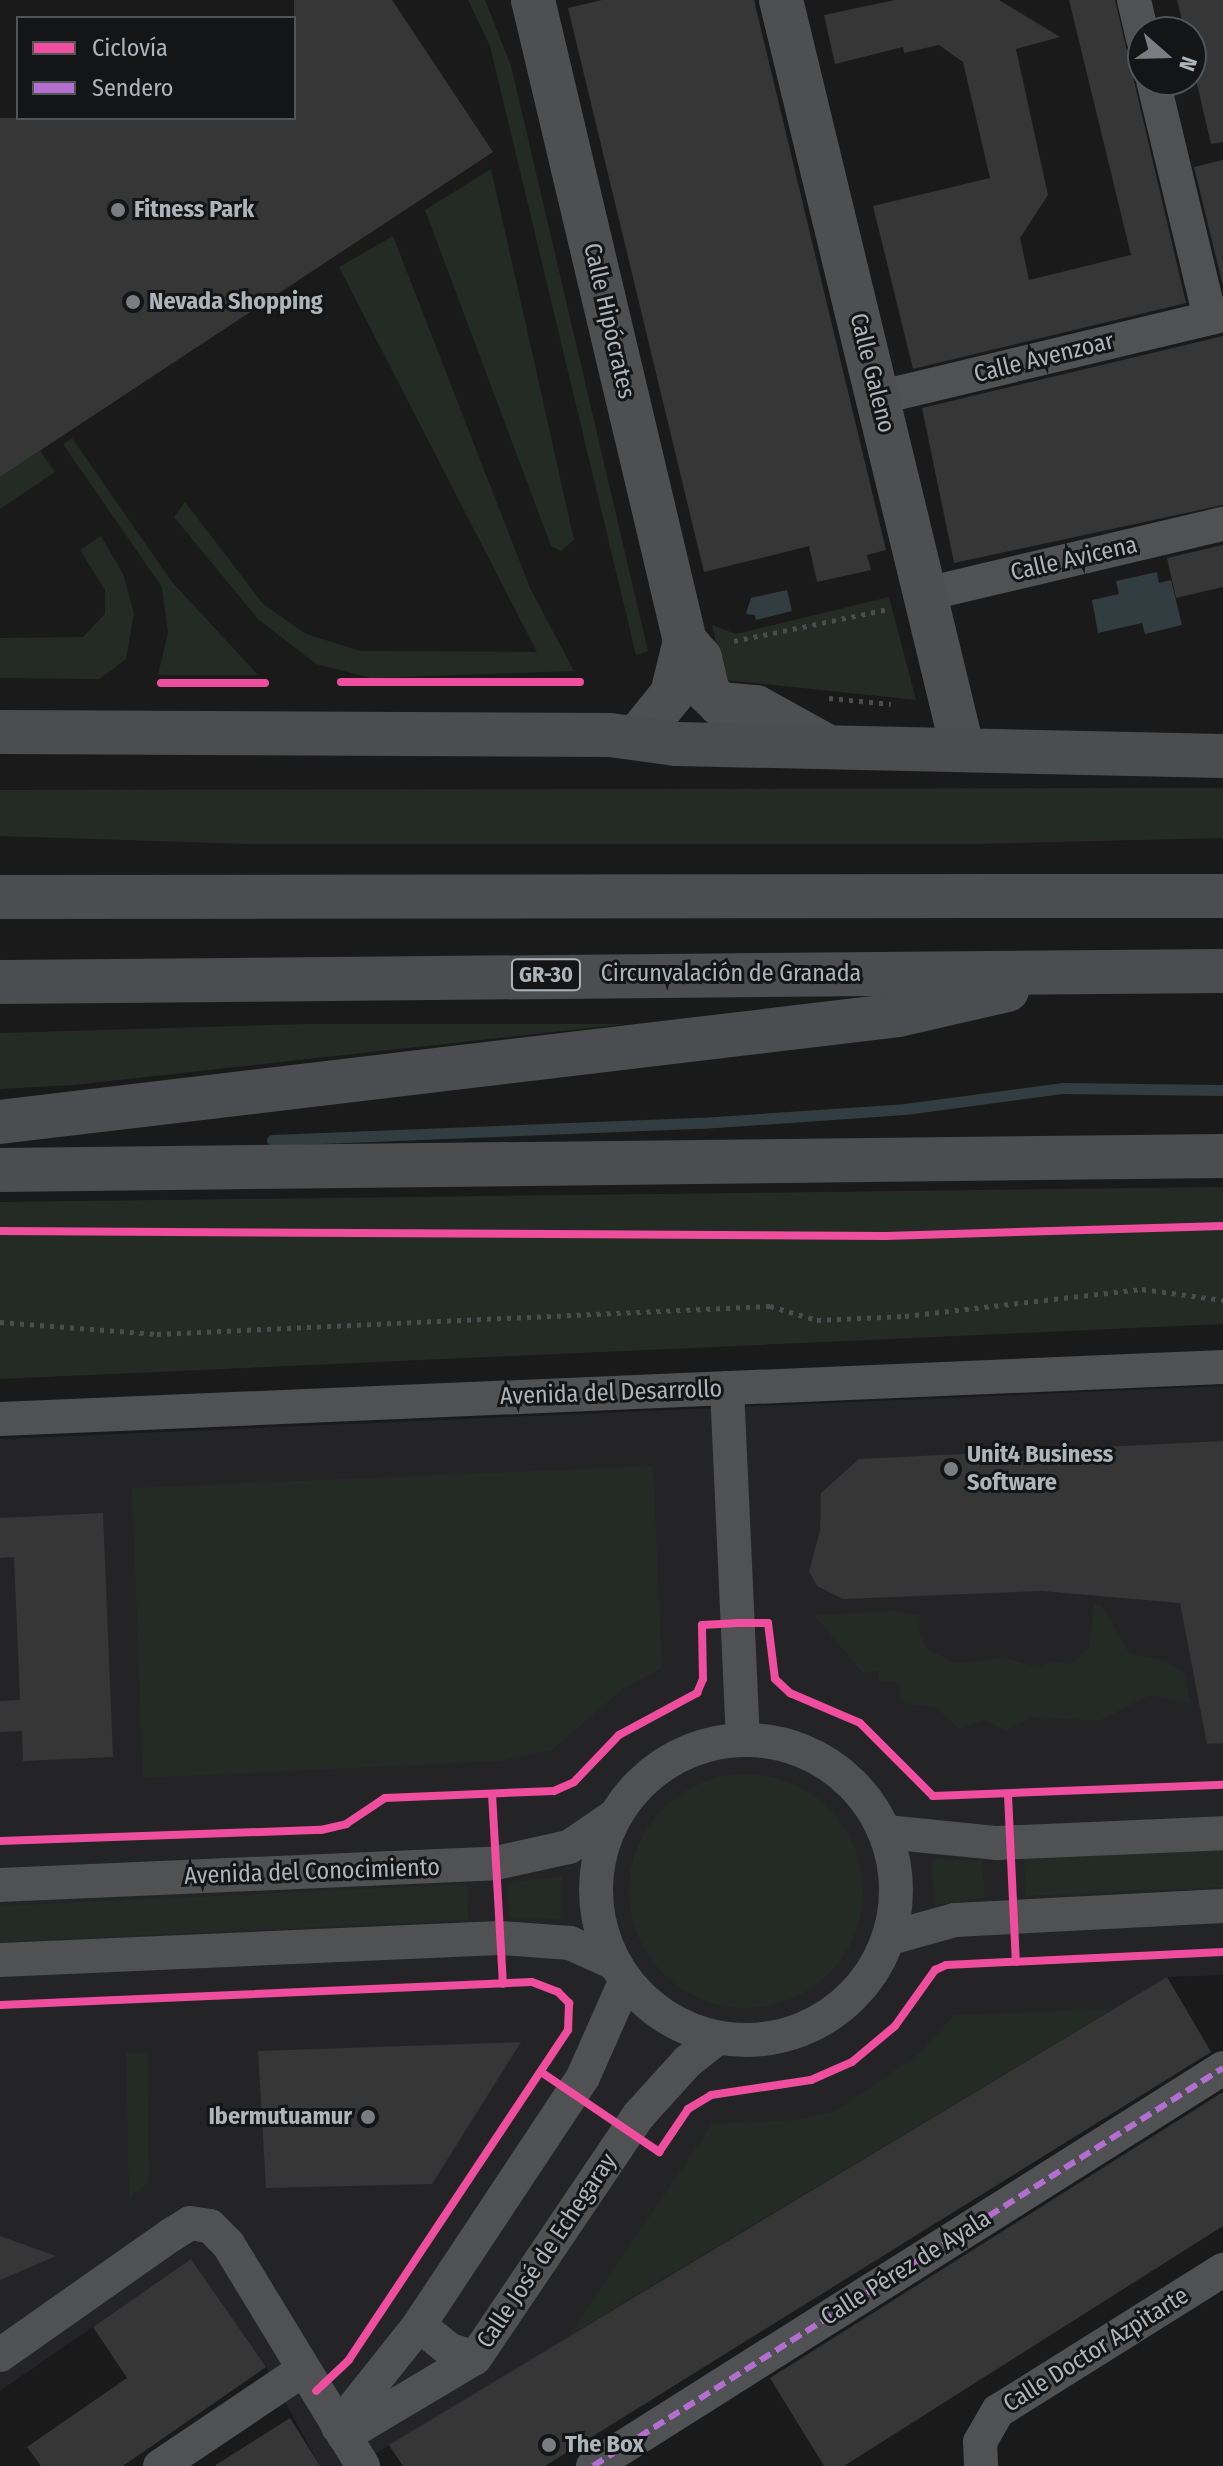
<!DOCTYPE html>
<html>
<head>
<meta charset="utf-8">
<style>
	body { margin:0 }
	#map { position:relative; width:1223px; height:2466px; overflow:hidden; background:#1a1a1a; font-family:"Fira Sans Condensed",sans-serif }
	div>[style] { position:absolute }
	[style*='--x'] { left:calc(var(--x)*1px); top:calc(var(--y)*1px); width:calc(var(--w)*1px); rotate:calc(var(--a)*1deg) }
	.built>* { inset:0; background:#242426 }
	.green>* { inset:0; background:#242b24 }
	.round { border-radius:50% }
	.water>* { inset:0; background:#313d40 }
	.stream>* { height:11px; margin:-5.5px; padding:0 5.5px; transform-origin:5.5px; border-radius:5.5px; background:#313d40 }
	.building>* { inset:0; background:#363637 }
	.path>* { height:5px; margin-top:-2.5px; transform-origin:0; background:repeating-linear-gradient(90deg,#4a4c4e 0 4px,transparent 0 10px) }
	.street>* { height:34px; margin:-17px; padding:0 17px; transform-origin:17px; border-radius:17px; background:#4f5153 }
	.street>.ring { margin:-17px; padding:0; box-sizing:content-box; background:none; border:34px solid #4f5153; border-radius:50% }
	.secondary>* { height:44px; margin:-22px; padding:0 22px; transform-origin:22px; border-radius:22px; background:#4e4f51 }
	.primary>* { height:44px; margin:-22px; padding:0 22px; transform-origin:22px; border-radius:22px; background:#4c4d4f }
	.highway>* { height:44px; margin:-22px; padding:0 22px; transform-origin:22px; border-radius:22px; background:#4c4d50 }
	.quiet>* { height:6px; margin-top:-3px; transform-origin:0; background:repeating-linear-gradient(90deg,#b36fd0 0 12px,transparent 0 18px) }
	.cycleway>* { height:8px; margin:-4px; padding:0 4px; transform-origin:4px; border-radius:4px; background:#ef4d9e }
	.dots>* { width:22px; height:22px; translate:-50% -50%; box-sizing:border-box; border:4px solid #141516; border-radius:50% }
	span { translate:-50% -50%; white-space:nowrap; text-align:center; line-height:1.15; -webkit-text-stroke:6px #141516; paint-order:stroke }
	.shield-label span { padding:2px 6px; background:#141516; border:2px solid; border-radius:6px; -webkit-text-stroke-width:0 }
	.shield-label { font-size:22px; color:#adb4ba; font-weight:700 }
	.poi-label { font-size:24px; color:#adb4ba; font-weight:700 }
	.left { translate:0 -50%; text-align:left }
	.right { translate:-100% -50%; text-align:right }
	.street-label { font-size:24px; color:#adb4ba }
	.legend { position:absolute; left:16px; top:16px; width:280px; height:104px; box-sizing:border-box; background:#141516; border:2px solid #515558; margin:0; padding:10px 14px; list-style:none; font-size:24px; color:#adb4ba }
	.legend li { display:flex; align-items:center; gap:16px; height:40px }
	.legend b { width:40px; border:2px solid #515558 }
	.north { position:absolute; left:1127px; top:16px; width:80px; height:80px; box-sizing:border-box; background:#141516; border:2px solid #515558; border-radius:50%; rotate:110deg; font-size:22px; font-weight:700; line-height:32px; text-align:center; color:#adb4ba }
	.north::after { content:''; display:block; margin:auto; width:28px; height:36px; background:#7a7e82; clip-path:polygon(50% 0,100% 100%,50% 72%,0 100%) }
</style>
</head>
<body>
<div id="map">
	<div class="built">
		<i style="clip-path:polygon(1223px 1386px,1223px 1975px,1167px 1977px,1210px 2050px,545px 2466px,403px 2466px,389px 2445px,356px 2466px,320px 2466px,266px 2367px,191px 2259px,0 2391px,0 1439px)"></i>
	</div>
	<div class="green">
		<i style="clip-path:polygon(468px 0,485px 0,511px 66px,648px 651px,636px 655px,490px 46px)"></i>
		<i style="clip-path:polygon(491px 169px,574px 540px,561px 551px,551px 546px,425px 210px)"></i>
		<i style="clip-path:polygon(393px 236px,530px 588px,574px 671px,371px 678px,316px 664px,258px 619px,174px 517px,185px 502px,263px 604px,306px 634px,361px 651px,537px 652px,339px 267px)"></i>
		<i style="clip-path:polygon(72px 438px,172px 582px,258px 675px,158px 675px,168px 633px,162px 587px,63px 444px)"></i>
		<i style="clip-path:polygon(40px 451px,55px 472px,0 509px,0 477px)"></i>
		<i style="clip-path:polygon(101px 536px,123px 574px,134px 613px,126px 659px,99px 679px,0 678px,0 638px,83px 637px,105px 614px,105px 590px,80px 550px)"></i>
		<i style="clip-path:polygon(889px 597px,916px 700px,725px 680px,712px 625px,736px 634px)"></i>
		<i style="clip-path:polygon(1223px 788px,1223px 838px,975px 844px,248px 844px,0 836px,0 790px)"></i>
		<i style="clip-path:polygon(307px 1024px,625px 1024px,74px 1085px,0 1089px,0 1033px)"></i>
		<i style="clip-path:polygon(1223px 1187px,1223px 1324px,0 1379px,0 1202px)"></i>
		<i style="clip-path:polygon(653px 1466px,662px 1668px,624px 1688px,552px 1750px,500px 1761px,143px 1778px,132px 1488px)"></i>
		<i style="clip-path:polygon(1094px 1605px,1102px 1605px,1129px 1653px,1168px 1662px,1185px 1674px,1190px 1704px,1150px 1695px,1099px 1721px,1032px 1717px,1006px 1730px,984px 1720px,959px 1729px,937px 1708px,903px 1703px,898px 1682px,879px 1682px,879px 1671px,863px 1673px,814px 1615px,891px 1611px,921px 1615px,918px 1628px,927px 1649px,955px 1663px,1003px 1658px,1038px 1667px,1052px 1661px,1071px 1664px,1089px 1647px)"></i>
		<i class="round" style="left:629px;top:1774px;width:234px;height:234px"></i>
		<i style="clip-path:polygon(1223px 1849px,1223px 1887px,1026px 1896px,1024px 1858px)"></i>
		<i style="clip-path:polygon(932px 1859px,982px 1860px,985px 1898px,934px 1905px)"></i>
		<i style="clip-path:polygon(562px 1876px,563px 1919px,510px 1918px,508px 1883px)"></i>
		<i style="clip-path:polygon(467px 1884px,468px 1920px,0 1942px,0 1906px)"></i>
		<i style="clip-path:polygon(1112px 2009px,622px 2303px,569px 2336px,712px 2124px,794px 2120px,834px 2112px,920px 2053px,954px 2015px)"></i>
		<i style="clip-path:polygon(147px 2052px,149px 2182px,129px 2198px,126px 2053px)"></i>
	</div>
	<div class="water">
		<i style="clip-path:polygon(1157px 572px,1159px 583px,1171px 580px,1182px 625px,1145px 634px,1142px 623px,1098px 633px,1092px 600px,1119px 594px,1116px 581px)"></i>
		<i style="clip-path:polygon(787px 590px,792px 611px,756px 620px,755px 615px,746px 614px,751px 598px)"></i>
	</div>
	<div class="stream">
		<i style="--x:272;--y:1140;--w:429;--a:-2.3"></i>
		<i style="--x:701;--y:1123;--w:204;--a:-3.9"></i>
		<i style="--x:905;--y:1109;--w:158;--a:-7.6"></i>
		<i style="--x:1062;--y:1088;--w:161;--a:0.7"></i>
	</div>
	<div class="building">
		<i style="clip-path:polygon(294px 0,392px 0,493px 152px,0 477px,0 118px,294px 118px)"></i>
		<i style="clip-path:polygon(602px 0,754px 0,886px 550px,867px 555px,871px 570px,817px 582px,809px 546px,704px 572px,568px 8px)"></i>
		<i style="clip-path:polygon(895px 0,999px 0,1060px 37px,1016px 49px,1048px 195px,1020px 238px,1029px 280px,1131px 255px,1069px 0,1115px 0,1186px 303px,913px 369px,873px 206px,990px 178px,963px 62px,950px 53px,939px 45px,904px 53px,903px 47px,835px 64px,824px 15px)"></i>
		<i style="clip-path:polygon(1177px 0,1223px 0,1223px 142px,1211px 144px,1191px 58px,1191px 32px,1185px 32px)"></i>
		<i style="clip-path:polygon(1223px 160px,1223px 286px,1194px 167px)"></i>
		<i style="clip-path:polygon(1223px 336px,1223px 505px,954px 563px,922px 408px)"></i>
		<i style="clip-path:polygon(1223px 545px,1223px 587px,1176px 598px,1167px 558px)"></i>
		<i style="clip-path:polygon(1223px 1441px,1223px 1743px,1207px 1744px,1180px 1603px,1042px 1591px,843px 1599px,817px 1586px,809px 1571px,820px 1531px,821px 1493px,859px 1459px)"></i>
		<i style="clip-path:polygon(103px 1513px,113px 1757px,23px 1761px,22px 1731px,0 1732px,0 1701px,20px 1700px,14px 1557px,0 1558px,0 1518px)"></i>
		<i style="clip-path:polygon(1167px 1977px,1211px 2052px,545px 2466px,403px 2466px,389px 2445px)"></i>
		<i style="clip-path:polygon(521px 2042px,432px 2184px,266px 2188px,258px 2051px)"></i>
		<i style="clip-path:polygon(1223px 2092px,1223px 2226px,844px 2466px,824px 2466px,770px 2378px)"></i>
		<i style="clip-path:polygon(0 2236px,56px 2256px,0 2280px)"></i>
		<i style="clip-path:polygon(191px 2259px,266px 2367px,123px 2466px,41px 2466px,27px 2447px,127px 2378px,93px 2327px)"></i>
		<i style="clip-path:polygon(290px 2418px,320px 2466px,214px 2466px)"></i>
	</div>
	<div class="path">
		<i style="--x:734;--y:641;--w:158;--a:-11.7"></i>
		<i style="--x:829;--y:698;--w:62;--a:5.5"></i>
		<i style="--x:0;--y:1322;--w:157;--a:4.4"></i>
		<i style="--x:157;--y:1334;--w:614;--a:-2.62"></i>
		<i style="--x:770;--y:1306;--w:49;--a:16.6"></i>
		<i style="--x:817;--y:1320;--w:88;--a:-2.6"></i>
		<i style="--x:905;--y:1316;--w:239;--a:-6.5"></i>
		<i style="--x:1142;--y:1289;--w:82;--a:7.7"></i>
	</div>
	<div class="street">
		<i style="--x:1134;--y:0;--w:40;--a:77"></i>
		<i style="--x:1153;--y:80;--w:245;--a:76.5"></i>
		<i style="--x:877;--y:398;--w:356;--a:-13.5"></i>
		<i style="--x:926;--y:594;--w:305;--a:-13.3"></i>
		<i style="--x:727;--y:1388;--w:350;--a:87.4"></i>
		<i style="--x:0;--y:1419;--w:1224;--a:-2.43"></i>
		<i class="ring" style="left:596px;top:1740px;width:266px;height:266px"></i>
		<i style="--x:886;--y:1832;--w:112;--a:5.7"></i>
		<i style="--x:997;--y:1843;--w:226;--a:-2.5"></i>
		<i style="--x:0;--y:1885;--w:496;--a:-2.5"></i>
		<i style="--x:496;--y:1863;--w:75;--a:-12.4"></i>
		<i style="--x:569;--y:1847;--w:53;--a:-34.3"></i>
		<i style="--x:890;--y:1938;--w:67;--a:-15.5"></i>
		<i style="--x:955;--y:1920;--w:268;--a:-3"></i>
		<i style="--x:0;--y:1960;--w:500;--a:-2.52"></i>
		<i style="--x:500;--y:1938;--w:70;--a:4.1"></i>
		<i style="--x:570;--y:1943;--w:46;--a:24.3"></i>
		<i style="--x:419;--y:2325;--w:40;--a:39"></i>
		<i style="--x:450;--y:2350;--w:26;--a:18"></i>
		<i style="--x:0;--y:2355;--w:209;--a:-35.1"></i>
		<i style="--x:171;--y:2235;--w:22;--a:-32"></i>
		<i style="--x:190;--y:2223;--w:20;--a:9"></i>
		<i style="--x:210;--y:2226;--w:25;--a:45"></i>
		<i style="--x:228;--y:2244;--w:260;--a:58.7"></i>
		<i style="--x:338;--y:2427;--w:130;--a:-51.5"></i>
		<i style="--x:419;--y:2325;--w:297;--a:-56.5"></i>
		<i style="--x:583;--y:2077;--w:104;--a:-66.1"></i>
		<i style="--x:344;--y:2436;--w:152;--a:-30.8"></i>
		<i style="--x:475;--y:2358;--w:293;--a:-56"></i>
		<i style="--x:639;--y:2115;--w:73;--a:-47.8"></i>
		<i style="--x:688;--y:2061;--w:36;--a:-38"></i>
		<i style="--x:160;--y:2466;--w:172;--a:-33.9"></i>
		<i style="--x:593;--y:2466;--w:745;--a:-32.28"></i>
		<i style="--x:981;--y:2466;--w:24;--a:-92"></i>
		<i style="--x:980;--y:2442;--w:36;--a:-60"></i>
		<i style="--x:998;--y:2411;--w:266;--a:-32.1"></i>
	</div>
	<div class="secondary">
		<i style="--x:533;--y:0;--w:659;--a:76.66"></i>
		<i style="--x:685;--y:641;--w:23;--a:49"></i>
		<i style="--x:700;--y:658;--w:35;--a:77"></i>
		<i style="--x:708;--y:692;--w:17;--a:45"></i>
		<i style="--x:720;--y:704;--w:36;--a:5"></i>
		<i style="--x:756;--y:707;--w:77;--a:28.9"></i>
		<i style="--x:781;--y:0;--w:769;--a:76.38"></i>
		<i style="--x:638;--y:736;--w:54;--a:-51"></i>
		<i style="--x:672;--y:694;--w:55;--a:-76.2"></i>
	</div>
	<div class="primary">
		<i style="--x:0;--y:732;--w:610;--a:0.28"></i>
		<i style="--x:610;--y:735;--w:68;--a:7.7"></i>
		<i style="--x:677;--y:744;--w:546;--a:1.26"></i>
		<i style="--x:0;--y:1170;--w:1223;--a:-0.66"></i>
	</div>
	<div class="highway">
		<i style="--x:0;--y:897;--w:1223;--a:-0.05"></i>
		<i style="--x:0;--y:982;--w:1223;--a:-0.52"></i>
		<i style="--x:0;--y:1122;--w:904;--a:-6.79"></i>
		<i style="--x:898;--y:1015;--w:112;--a:-12.9"></i>
	</div>
	<div class="quiet">
		<i style="--x:593;--y:2466;--w:745;--a:-32.28"></i>
	</div>
	<div class="cycleway">
		<i style="--x:341;--y:682;--w:239;--a:0"></i>
		<i style="--x:161;--y:683;--w:104;--a:0"></i>
		<i style="--x:0;--y:1231;--w:885;--a:0.32"></i>
		<i style="--x:885;--y:1236;--w:338;--a:-1.7"></i>
		<i style="--x:492;--y:1794;--w:190;--a:86.7"></i>
		<i style="--x:1008;--y:1795;--w:167;--a:87.3"></i>
		<i style="--x:0;--y:1841;--w:321;--a:-2"></i>
		<i style="--x:321;--y:1830;--w:26;--a:-13"></i>
		<i style="--x:346;--y:1824;--w:47;--a:-33.7"></i>
		<i style="--x:385;--y:1798;--w:169;--a:-2.4"></i>
		<i style="--x:554;--y:1791;--w:22;--a:-24"></i>
		<i style="--x:574;--y:1782;--w:65;--a:-46.2"></i>
		<i style="--x:619;--y:1735;--w:89;--a:-28.3"></i>
		<i style="--x:697;--y:1693;--w:15;--a:-67"></i>
		<i style="--x:703;--y:1679;--w:54;--a:-91.1"></i>
		<i style="--x:702;--y:1625;--w:36;--a:-3"></i>
		<i style="--x:738;--y:1623;--w:30;--a:0"></i>
		<i style="--x:768;--y:1623;--w:56;--a:82.9"></i>
		<i style="--x:775;--y:1679;--w:21;--a:43"></i>
		<i style="--x:790;--y:1693;--w:76;--a:23.2"></i>
		<i style="--x:860;--y:1723;--w:103;--a:45"></i>
		<i style="--x:933;--y:1796;--w:290;--a:-2.2"></i>
		<i style="--x:0;--y:2005;--w:532;--a:-2.48"></i>
		<i style="--x:532;--y:1982;--w:28;--a:21"></i>
		<i style="--x:558;--y:1992;--w:16;--a:45"></i>
		<i style="--x:569;--y:2003;--w:27;--a:92"></i>
		<i style="--x:568;--y:2030;--w:396;--a:123.6"></i>
		<i style="--x:349;--y:2360;--w:45;--a:136.8"></i>
		<i style="--x:541;--y:2072;--w:143;--a:34.1"></i>
		<i style="--x:659;--y:2152;--w:52;--a:-56"></i>
		<i style="--x:688;--y:2109;--w:27;--a:-31"></i>
		<i style="--x:711;--y:2095;--w:101;--a:-8.5"></i>
		<i style="--x:811;--y:2080;--w:45;--a:-23.7"></i>
		<i style="--x:852;--y:2062;--w:56;--a:-39.9"></i>
		<i style="--x:895;--y:2026;--w:69;--a:-54.5"></i>
		<i style="--x:935;--y:1970;--w:12;--a:-24"></i>
		<i style="--x:946;--y:1965;--w:277;--a:-2.7"></i>
	</div>
	<div class="dots">
		<i style="left:118px;top:210px;background:#7a7e82"></i>
		<i style="left:133px;top:302px;background:#7a7e82"></i>
		<i style="left:951px;top:1469px;background:#7a7e82"></i>
		<i style="left:368px;top:2117px;background:#7a7e82"></i>
		<i style="left:549px;top:2445px;background:#7a7e82"></i>
	</div>
	<div class="shield-label">
		<span style="left:546px;top:975px">GR-30</span>
	</div>
	<div class="poi-label">
		<span class="left" style="left:134px;top:210px">Fitness Park</span>
		<span class="left" style="left:149px;top:302px">Nevada Shopping</span>
		<span class="left" style="left:967px;top:1469px">Unit4 Business<br>Software</span>
		<span class="right" style="left:352px;top:2117px">Ibermutuamur</span>
		<span class="left" style="left:565px;top:2445px">The Box</span>
	</div>
	<div class="street-label">
		<span style="left:609px;top:321px;rotate:77deg">Calle Hipócrates</span>
		<span style="left:1044px;top:358px;rotate:-14deg">Calle Avenzoar</span>
		<span style="left:872px;top:373px;rotate:76deg">Calle Galeno</span>
		<span style="left:1074px;top:559px;rotate:-13deg">Calle Avicena</span>
		<span style="left:731px;top:974px">Circunvalación de Granada</span>
		<span style="left:611px;top:1393px;rotate:-2deg">Avenida del Desarrollo</span>
		<span style="left:312px;top:1872px;rotate:-2deg">Avenida del Conocimiento</span>
		<span style="left:547px;top:2251px;rotate:-56deg">Calle José de Echegaray</span>
		<span style="left:906px;top:2268px;rotate:-32deg">Calle Pérez de Ayala</span>
		<span style="left:1096px;top:2350px;rotate:-32deg">Calle Doctor Azpitarte</span>
	</div>
	<ul class="legend">
	<li><b style="height:10px;background:#ef4d9e"></b>Ciclovía</li>
	<li><b style="height:10px;background:#b36fd0"></b>Sendero</li>
	</ul>
	<div class="north">N</div>
</div>
</body>
</html>
